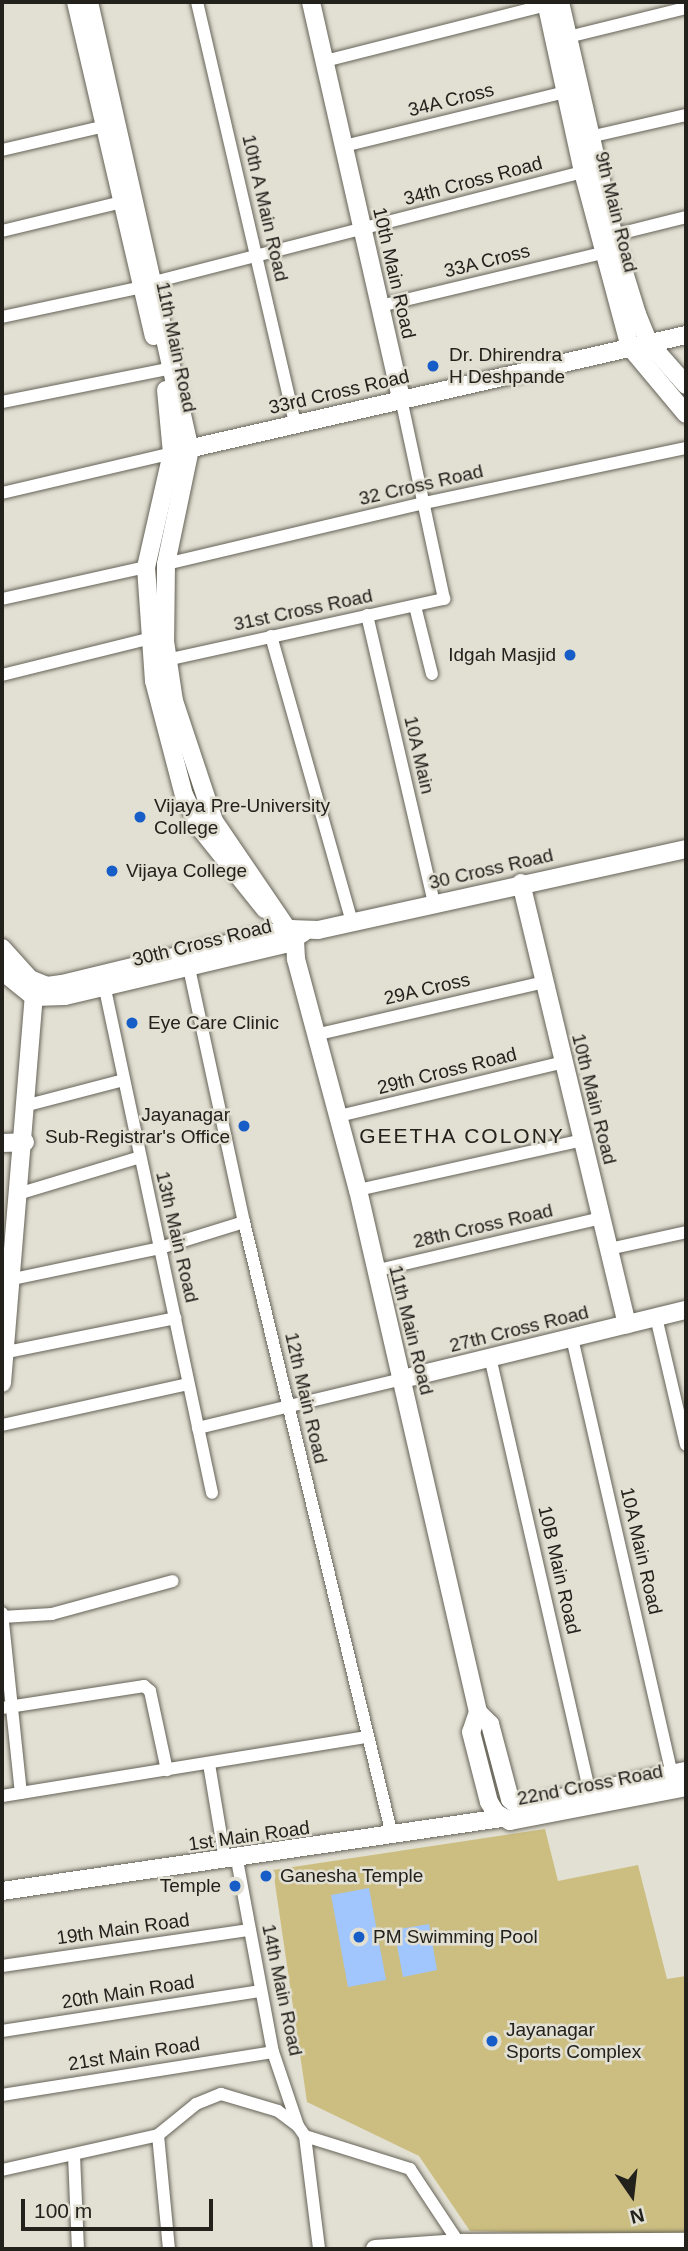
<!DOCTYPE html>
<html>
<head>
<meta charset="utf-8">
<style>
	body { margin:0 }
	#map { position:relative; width:688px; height:2251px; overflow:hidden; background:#e2dfd3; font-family:Helvetica,sans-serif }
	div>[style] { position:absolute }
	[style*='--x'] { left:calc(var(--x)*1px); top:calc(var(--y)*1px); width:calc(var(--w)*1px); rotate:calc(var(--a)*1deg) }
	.green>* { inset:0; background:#ccbe81 }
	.water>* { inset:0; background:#a1c5fd }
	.roads { filter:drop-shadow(0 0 2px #666358) drop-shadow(0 0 2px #666358) }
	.street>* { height:12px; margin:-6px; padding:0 6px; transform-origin:6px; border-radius:6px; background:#fff }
	.secondary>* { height:18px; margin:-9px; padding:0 9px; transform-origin:9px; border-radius:9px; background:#fff }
	.dots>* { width:19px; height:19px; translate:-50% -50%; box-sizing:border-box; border:4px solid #e2dfd3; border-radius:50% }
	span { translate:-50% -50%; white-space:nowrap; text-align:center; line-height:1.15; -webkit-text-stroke:5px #e2dfd3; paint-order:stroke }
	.street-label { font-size:19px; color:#22211c }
	.poi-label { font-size:19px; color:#22211c }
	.left { translate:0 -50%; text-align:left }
	.right { translate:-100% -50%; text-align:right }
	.neighbourhood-label { font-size:21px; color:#22211c; letter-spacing:2px }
	.frame { position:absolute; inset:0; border:4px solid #22211c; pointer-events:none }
	.north { position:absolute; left:597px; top:2160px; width:70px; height:70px; -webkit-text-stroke:5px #e2dfd3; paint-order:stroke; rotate:166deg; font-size:19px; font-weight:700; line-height:28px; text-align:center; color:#22211c }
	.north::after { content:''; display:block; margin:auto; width:24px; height:32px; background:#22211c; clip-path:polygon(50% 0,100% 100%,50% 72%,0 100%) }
	.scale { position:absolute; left:21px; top:2199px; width:192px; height:32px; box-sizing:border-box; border:4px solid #22211c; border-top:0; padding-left:9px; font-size:21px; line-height:24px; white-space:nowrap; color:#22211c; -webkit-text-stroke:5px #e2dfd3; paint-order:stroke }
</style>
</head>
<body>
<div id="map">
	<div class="green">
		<i style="clip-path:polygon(545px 1829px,558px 1881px,638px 1865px,667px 1979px,686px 1976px,686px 2237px,470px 2231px,419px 2156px,307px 2102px,273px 1870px)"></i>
	</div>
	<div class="water">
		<i style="clip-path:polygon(369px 1888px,386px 1980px,348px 1987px,331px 1895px)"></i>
		<i style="clip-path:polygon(429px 1924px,437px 1970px,403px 1977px,394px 1930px)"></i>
	</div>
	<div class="roads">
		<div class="street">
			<i style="--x:197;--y:2;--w:432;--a:76.9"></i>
			<i style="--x:568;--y:37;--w:122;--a:-13.8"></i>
			<i style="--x:325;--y:61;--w:229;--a:-14.2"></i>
			<i style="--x:585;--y:138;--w:104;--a:-12.8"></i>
			<i style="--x:344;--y:146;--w:228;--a:-13.7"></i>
			<i style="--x:2;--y:150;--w:106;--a:-13.1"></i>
			<i style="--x:2;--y:231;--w:123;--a:-13.6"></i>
			<i style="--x:614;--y:235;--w:74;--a:-14"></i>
			<i style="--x:154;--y:282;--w:451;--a:-14.4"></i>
			<i style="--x:380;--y:306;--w:229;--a:-13.4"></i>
			<i style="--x:2;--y:317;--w:143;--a:-12.1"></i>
			<i style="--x:2;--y:402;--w:163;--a:-11.3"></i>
			<i style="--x:2;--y:493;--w:175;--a:-13.2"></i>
			<i style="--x:166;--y:564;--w:266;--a:-13.3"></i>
			<i style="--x:425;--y:503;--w:267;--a:-11.9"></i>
			<i style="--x:2;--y:599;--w:148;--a:-12.5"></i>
			<i style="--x:415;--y:606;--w:70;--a:76"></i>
			<i style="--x:367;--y:615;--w:297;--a:76.9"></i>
			<i style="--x:271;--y:636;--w:298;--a:74.2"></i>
			<i style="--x:166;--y:660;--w:285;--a:-12.4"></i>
			<i style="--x:444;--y:599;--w:205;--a:-102.1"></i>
			<i style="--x:2;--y:675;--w:154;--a:-13.9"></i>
			<i style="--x:189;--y:968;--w:260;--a:77.8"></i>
			<i style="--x:244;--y:1222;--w:631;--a:76.43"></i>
			<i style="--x:105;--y:989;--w:515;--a:78.01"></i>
			<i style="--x:319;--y:1034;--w:231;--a:-13"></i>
			<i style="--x:28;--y:1105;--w:99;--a:-14.6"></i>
			<i style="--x:339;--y:1116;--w:231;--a:-13.5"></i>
			<i style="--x:358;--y:1190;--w:230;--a:-12.5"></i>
			<i style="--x:21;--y:1193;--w:124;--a:-16.8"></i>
			<i style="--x:609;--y:1249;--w:79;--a:-12.4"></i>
			<i style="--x:374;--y:1271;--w:233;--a:-13.1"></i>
			<i style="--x:13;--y:1279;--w:150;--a:-11.9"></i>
			<i style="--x:160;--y:1248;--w:88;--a:-17.2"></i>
			<i style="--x:656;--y:1317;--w:131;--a:76.8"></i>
			<i style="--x:572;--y:1338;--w:447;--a:77.1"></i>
			<i style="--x:2;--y:1353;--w:177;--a:-11.4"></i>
			<i style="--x:490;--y:1357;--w:446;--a:77.1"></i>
			<i style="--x:2;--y:1425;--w:190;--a:-12.4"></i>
			<i style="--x:198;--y:1428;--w:210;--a:-13.5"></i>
			<i style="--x:2;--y:1613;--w:181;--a:84"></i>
			<i style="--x:2;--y:1617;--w:50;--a:-3.4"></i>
			<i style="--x:52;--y:1614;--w:125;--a:-15.3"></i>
			<i style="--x:2;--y:1708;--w:144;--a:-8.8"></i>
			<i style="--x:144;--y:1686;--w:8;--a:40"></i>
			<i style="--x:150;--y:1691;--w:81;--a:77.9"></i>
			<i style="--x:209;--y:1764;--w:97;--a:80.5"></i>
			<i style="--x:2;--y:1796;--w:370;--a:-9.2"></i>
			<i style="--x:237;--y:1860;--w:195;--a:79.4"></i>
			<i style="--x:273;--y:2052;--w:78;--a:71.3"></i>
			<i style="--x:298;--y:2126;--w:12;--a:55"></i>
			<i style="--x:305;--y:2136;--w:110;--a:17.4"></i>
			<i style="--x:410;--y:2169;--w:89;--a:56.5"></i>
			<i style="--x:2;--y:1966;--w:250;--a:-8.3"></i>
			<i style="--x:2;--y:2031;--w:262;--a:-8.8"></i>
			<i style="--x:2;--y:2095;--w:274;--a:-9"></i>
			<i style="--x:158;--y:2135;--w:115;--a:84.5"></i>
			<i style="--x:305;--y:2136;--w:114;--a:82.9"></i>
			<i style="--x:74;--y:2155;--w:94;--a:87.6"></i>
			<i style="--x:2;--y:2170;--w:160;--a:-12.6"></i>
			<i style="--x:158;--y:2135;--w:49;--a:-39.2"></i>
			<i style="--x:196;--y:2104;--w:27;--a:-22"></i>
			<i style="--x:221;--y:2094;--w:59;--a:16.6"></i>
			<i style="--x:278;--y:2111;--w:25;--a:37"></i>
		</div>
		<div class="secondary">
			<i style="--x:76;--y:2;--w:343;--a:76.9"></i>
			<i style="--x:89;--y:2;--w:458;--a:77.3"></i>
			<i style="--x:190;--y:449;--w:117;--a:101.8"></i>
			<i style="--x:166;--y:564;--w:77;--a:90.7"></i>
			<i style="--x:165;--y:641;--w:61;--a:81.5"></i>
			<i style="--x:174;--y:701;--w:126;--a:71.6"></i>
			<i style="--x:214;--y:821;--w:144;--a:55.8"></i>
			<i style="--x:295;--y:940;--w:19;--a:87"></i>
			<i style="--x:296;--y:959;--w:239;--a:75"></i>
			<i style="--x:358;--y:1190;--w:536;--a:77.05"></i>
			<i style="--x:478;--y:1712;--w:17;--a:45"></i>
			<i style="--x:490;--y:1724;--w:78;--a:75.1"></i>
			<i style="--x:510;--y:1799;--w:12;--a:42"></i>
			<i style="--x:519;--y:1807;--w:171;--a:-12.2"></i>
			<i style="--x:311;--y:2;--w:407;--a:77.2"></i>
			<i style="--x:546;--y:2;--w:174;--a:77.7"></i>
			<i style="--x:583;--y:172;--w:181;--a:75"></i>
			<i style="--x:630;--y:347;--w:87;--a:50.1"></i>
			<i style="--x:560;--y:2;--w:247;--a:77.1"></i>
			<i style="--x:615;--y:243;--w:74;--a:72.8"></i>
			<i style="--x:637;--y:314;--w:31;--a:68"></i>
			<i style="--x:649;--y:343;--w:56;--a:48.6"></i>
			<i style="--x:166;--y:390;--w:63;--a:84.6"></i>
			<i style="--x:172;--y:453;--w:117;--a:102.8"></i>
			<i style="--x:146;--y:567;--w:114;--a:86"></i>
			<i style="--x:154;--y:681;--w:118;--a:75.3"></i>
			<i style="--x:184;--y:795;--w:37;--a:64"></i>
			<i style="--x:200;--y:828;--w:104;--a:51.3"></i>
			<i style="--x:179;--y:451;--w:520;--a:-12.89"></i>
			<i style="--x:521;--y:883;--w:454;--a:76.5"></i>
			<i style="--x:2;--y:948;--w:42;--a:47.9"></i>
			<i style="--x:30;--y:979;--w:18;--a:22"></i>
			<i style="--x:47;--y:986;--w:15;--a:-8"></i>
			<i style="--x:62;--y:984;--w:235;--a:-13.6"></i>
			<i style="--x:290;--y:929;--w:28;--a:2"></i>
			<i style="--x:318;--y:930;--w:377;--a:-12.4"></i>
			<i style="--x:2;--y:971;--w:41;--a:39.1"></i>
			<i style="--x:34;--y:997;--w:31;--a:-2"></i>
			<i style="--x:65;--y:996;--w:226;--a:-13.3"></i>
			<i style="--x:285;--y:944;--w:22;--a:-32"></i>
			<i style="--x:2;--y:1143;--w:23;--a:-2"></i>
			<i style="--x:402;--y:1379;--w:292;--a:-13.7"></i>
			<i style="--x:2;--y:1383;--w:387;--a:-85.3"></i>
			<i style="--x:478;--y:1712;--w:21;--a:109"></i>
			<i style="--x:471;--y:1732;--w:72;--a:75.6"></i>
			<i style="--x:489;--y:1802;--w:13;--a:58"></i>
			<i style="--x:496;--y:1813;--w:16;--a:30"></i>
			<i style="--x:510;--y:1821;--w:179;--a:-10.9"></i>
			<i style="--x:2;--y:1891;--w:505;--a:-8.31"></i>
			<i style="--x:375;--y:2249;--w:84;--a:-4.1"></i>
			<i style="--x:459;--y:2243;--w:227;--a:-0.3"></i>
		</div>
	</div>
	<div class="dots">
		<i style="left:433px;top:366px;background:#175dc8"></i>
		<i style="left:570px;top:655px;background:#175dc8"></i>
		<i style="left:140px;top:817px;background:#175dc8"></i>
		<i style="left:112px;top:871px;background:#175dc8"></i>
		<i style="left:132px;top:1023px;background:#175dc8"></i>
		<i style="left:244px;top:1126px;background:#175dc8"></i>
		<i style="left:266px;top:1876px;background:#175dc8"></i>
		<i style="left:235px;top:1886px;background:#175dc8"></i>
		<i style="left:359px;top:1937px;background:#175dc8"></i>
		<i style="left:492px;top:2041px;background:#175dc8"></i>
	</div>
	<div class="street-label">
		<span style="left:451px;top:100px;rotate:-14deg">34A Cross</span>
		<span style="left:473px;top:181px;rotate:-15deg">34th Cross Road</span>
		<span style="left:265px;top:208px;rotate:77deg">10th A Main Road</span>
		<span style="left:616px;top:212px;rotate:76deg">9th Main Road</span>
		<span style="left:487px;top:261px;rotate:-14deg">33A Cross</span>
		<span style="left:394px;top:273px;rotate:77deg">10th Main Road</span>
		<span style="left:176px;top:347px;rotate:78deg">11th Main Road</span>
		<span style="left:339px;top:392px;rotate:-13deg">33rd Cross Road</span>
		<span style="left:421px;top:485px;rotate:-13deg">32 Cross Road</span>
		<span style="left:303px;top:610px;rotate:-12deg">31st Cross Road</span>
		<span style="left:419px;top:755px;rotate:77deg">10A Main</span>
		<span style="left:491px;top:869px;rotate:-13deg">30 Cross Road</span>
		<span style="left:202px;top:943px;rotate:-14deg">30th Cross Road</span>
		<span style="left:427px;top:989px;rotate:-13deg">29A Cross</span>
		<span style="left:447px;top:1071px;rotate:-14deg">29th Cross Road</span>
		<span style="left:594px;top:1099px;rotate:76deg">10th Main Road</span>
		<span style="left:483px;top:1226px;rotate:-13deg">28th Cross Road</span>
		<span style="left:177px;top:1237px;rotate:77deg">13th Main Road</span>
		<span style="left:519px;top:1329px;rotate:-14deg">27th Cross Road</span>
		<span style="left:411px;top:1330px;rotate:76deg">11th Main Road</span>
		<span style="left:306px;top:1398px;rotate:77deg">12th Main Road</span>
		<span style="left:641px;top:1551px;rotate:77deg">10A Main Road</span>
		<span style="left:559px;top:1570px;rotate:77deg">10B Main Road</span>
		<span style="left:590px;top:1785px;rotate:-11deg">22nd Cross Road</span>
		<span style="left:249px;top:1836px;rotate:-8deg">1st Main Road</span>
		<span style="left:123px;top:1929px;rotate:-8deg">19th Main Road</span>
		<span style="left:282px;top:1990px;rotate:78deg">14th Main Road</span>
		<span style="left:128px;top:1992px;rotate:-9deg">20th Main Road</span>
		<span style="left:134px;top:2054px;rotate:-9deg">21st Main Road</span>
	</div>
	<div class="poi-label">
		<span class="left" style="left:449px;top:366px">Dr. Dhirendra<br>H Deshpande</span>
		<span class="right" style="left:556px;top:655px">Idgah Masjid</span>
		<span class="left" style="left:154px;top:817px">Vijaya Pre-University<br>College</span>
		<span class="left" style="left:126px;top:871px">Vijaya College</span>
		<span class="left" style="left:148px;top:1023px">Eye Care Clinic</span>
		<span class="right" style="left:230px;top:1126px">Jayanagar<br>Sub-Registrar's Office</span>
		<span class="left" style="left:280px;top:1876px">Ganesha Temple</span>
		<span class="right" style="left:221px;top:1886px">Temple</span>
		<span class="left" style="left:373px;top:1937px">PM Swimming Pool</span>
		<span class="left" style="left:506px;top:2041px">Jayanagar<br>Sports Complex</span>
	</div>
	<div class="neighbourhood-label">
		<span style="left:462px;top:1136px">GEETHA COLONY</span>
	</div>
	<div class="frame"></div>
	<div class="north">N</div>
	<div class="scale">100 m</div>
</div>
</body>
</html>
